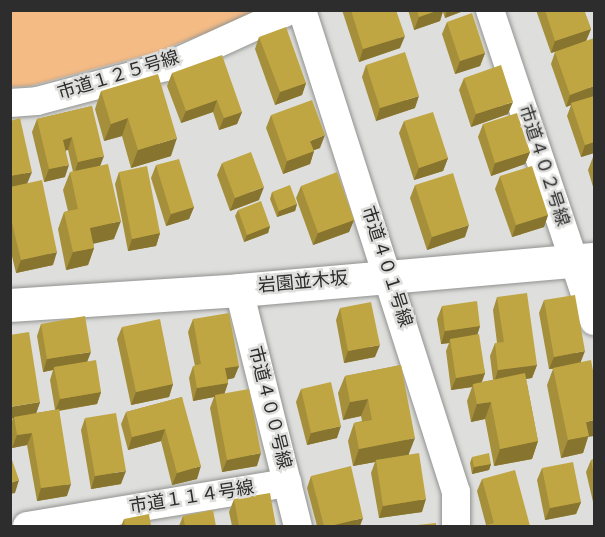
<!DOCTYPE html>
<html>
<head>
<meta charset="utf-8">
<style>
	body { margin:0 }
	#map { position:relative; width:605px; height:537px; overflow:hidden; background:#dedfdc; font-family:Overpass,"Noto Sans JP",sans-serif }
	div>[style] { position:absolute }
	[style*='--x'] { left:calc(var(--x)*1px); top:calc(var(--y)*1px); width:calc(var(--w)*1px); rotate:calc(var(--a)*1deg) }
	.green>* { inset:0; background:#f4bb85 }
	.roads { filter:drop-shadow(0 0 2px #919290) drop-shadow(0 0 2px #919290) }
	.minor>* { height:28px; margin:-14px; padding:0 14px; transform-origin:14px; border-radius:14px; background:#fff }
	.tertiary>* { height:33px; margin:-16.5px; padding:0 16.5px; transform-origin:16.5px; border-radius:16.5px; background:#fff }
	.wall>* { inset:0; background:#a58f3a }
	.shaded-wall>* { inset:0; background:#86742f }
	.building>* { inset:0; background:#c0a643 }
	span { translate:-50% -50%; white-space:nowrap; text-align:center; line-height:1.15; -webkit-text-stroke:5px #dedfdc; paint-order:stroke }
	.street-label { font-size:18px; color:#2c2d2c }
	.frame { position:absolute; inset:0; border:12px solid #2c2d2c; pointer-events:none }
</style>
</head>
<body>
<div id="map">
	<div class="green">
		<i style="clip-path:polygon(11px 11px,266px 11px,153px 53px,30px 86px,11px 87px)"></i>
	</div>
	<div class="roads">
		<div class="minor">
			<i style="--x:302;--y:10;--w:506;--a:72.28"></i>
			<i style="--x:456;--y:492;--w:34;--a:90"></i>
			<i style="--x:490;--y:10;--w:328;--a:71.5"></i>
			<i style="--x:10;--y:103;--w:27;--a:-4"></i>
			<i style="--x:37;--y:101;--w:133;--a:-14.8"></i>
			<i style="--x:166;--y:67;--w:137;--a:-24.5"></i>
			<i style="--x:239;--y:290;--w:243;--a:76"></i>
			<i style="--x:27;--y:526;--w:264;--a:-9.4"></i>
		</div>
		<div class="tertiary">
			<i style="--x:10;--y:305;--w:229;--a:-3.7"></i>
			<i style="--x:239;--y:290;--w:356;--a:-5"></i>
		</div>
	</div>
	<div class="wall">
		<i style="clip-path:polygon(342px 10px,396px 10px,400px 48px,359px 62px)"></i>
		<i style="clip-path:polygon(408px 10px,466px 10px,445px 18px,443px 12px,440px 21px,414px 30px)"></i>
		<i style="clip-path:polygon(536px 10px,584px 10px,591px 29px,586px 41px,594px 153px,581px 157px,567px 116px,571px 105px,566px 107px,551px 64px,555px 52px,558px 51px,551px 53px)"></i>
		<i style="clip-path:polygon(447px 22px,485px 53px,480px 66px,455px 74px,442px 34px)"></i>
		<i style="clip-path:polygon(259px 37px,306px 83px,302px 95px,275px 105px,255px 49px)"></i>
		<i style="clip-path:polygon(366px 65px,415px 108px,376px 121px,362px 77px)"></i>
		<i style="clip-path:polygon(172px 73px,242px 112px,237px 124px,219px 130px,213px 112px,181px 123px,167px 86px)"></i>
		<i style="clip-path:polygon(464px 78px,508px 114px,471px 127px,459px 90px)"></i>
		<i style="clip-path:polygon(101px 91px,171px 156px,131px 168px,122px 136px,104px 141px,95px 109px)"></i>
		<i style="clip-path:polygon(92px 106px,100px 166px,114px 239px,93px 243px,94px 248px,88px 265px,66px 270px,58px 229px,64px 212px,68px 211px,63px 190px,70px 172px,73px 172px,68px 150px,66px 150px,65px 177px,44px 182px,32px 132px,37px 119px)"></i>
		<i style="clip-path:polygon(271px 115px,320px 148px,314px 150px,314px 151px,310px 164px,283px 174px,266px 128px)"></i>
		<i style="clip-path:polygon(10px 121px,27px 184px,53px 265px,16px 273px,10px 248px)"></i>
		<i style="clip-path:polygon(404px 121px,448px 158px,443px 171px,414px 180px,399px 133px)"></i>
		<i style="clip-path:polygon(483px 124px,530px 152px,525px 164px,491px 176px,478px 137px)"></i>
		<i style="clip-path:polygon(593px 157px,594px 157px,594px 190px,588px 170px)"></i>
		<i style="clip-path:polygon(222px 163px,259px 200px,230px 211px,217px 175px)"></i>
		<i style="clip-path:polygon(156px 165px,194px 207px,189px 219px,166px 226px,151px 178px)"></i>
		<i style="clip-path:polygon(119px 172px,160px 233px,156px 246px,128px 251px,115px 184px)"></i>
		<i style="clip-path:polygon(500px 176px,548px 215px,544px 227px,512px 237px,495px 189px)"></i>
		<i style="clip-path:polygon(415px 185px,465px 237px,427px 250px,410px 198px)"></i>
		<i style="clip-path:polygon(301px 186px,354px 220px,349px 232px,313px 245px,296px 198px)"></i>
		<i style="clip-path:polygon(272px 192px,297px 204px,295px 211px,277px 217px,270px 199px)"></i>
		<i style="clip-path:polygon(238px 210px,270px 226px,268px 233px,244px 242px,235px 216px)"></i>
		<i style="clip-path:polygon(497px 297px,537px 365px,532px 378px,526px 379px,538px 441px,532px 459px,494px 466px,485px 419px,471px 422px,467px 401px,472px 387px,451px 390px,446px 351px,449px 343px,441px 344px,437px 319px,442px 306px,480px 326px,477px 335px,485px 373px,482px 382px,493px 380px,490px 356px,495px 343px,497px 343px,493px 310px)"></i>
		<i style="clip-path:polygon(544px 300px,581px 362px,588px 437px,583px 453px,561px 458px,547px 385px,553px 369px,549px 369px,539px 313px)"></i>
		<i style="clip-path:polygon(340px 308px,375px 357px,344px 363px,336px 320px)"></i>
		<i style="clip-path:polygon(193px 319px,239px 366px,234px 378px,228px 379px,228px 383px,224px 394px,257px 466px,222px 472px,210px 408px,214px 397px,193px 401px,189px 378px,193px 366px,195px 366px,188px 332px)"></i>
		<i style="clip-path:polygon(41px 324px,88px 362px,101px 392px,97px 404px,59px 411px,67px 496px,37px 501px,27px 445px,12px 448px,10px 437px,10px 426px,13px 418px,40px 402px,36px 413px,55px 410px,50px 380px,53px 370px,43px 372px,37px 336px)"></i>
		<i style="clip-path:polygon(122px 327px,173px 384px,169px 397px,131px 405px,117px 339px)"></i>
		<i style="clip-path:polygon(401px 365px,409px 455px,422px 512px,379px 518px,371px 473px,375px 462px,353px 466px,348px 441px,354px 423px,362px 421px,361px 416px,343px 420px,338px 393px,345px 376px)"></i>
		<i style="clip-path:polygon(301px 389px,337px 438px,307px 445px,296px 402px)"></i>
		<i style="clip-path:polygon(182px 397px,197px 479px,172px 485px,161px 441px,128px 450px,121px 424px,126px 412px)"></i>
		<i style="clip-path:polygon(85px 418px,121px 484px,91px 489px,81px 430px)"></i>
		<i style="clip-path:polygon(472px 457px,491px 464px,489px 470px,472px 474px,470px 463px)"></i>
		<i style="clip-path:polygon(594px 459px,594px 506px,586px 472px,591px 460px)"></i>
		<i style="clip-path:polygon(542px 468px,581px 502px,576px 514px,545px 520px,537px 480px)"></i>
		<i style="clip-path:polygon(311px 476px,360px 526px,317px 526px,307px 488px)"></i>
		<i style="clip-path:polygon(482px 479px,530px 526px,486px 525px,477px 491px)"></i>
		<i style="clip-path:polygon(234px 499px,276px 526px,232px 526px,229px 512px)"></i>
		<i style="clip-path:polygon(183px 516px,216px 526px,179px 526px)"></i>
		<i style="clip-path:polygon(124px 519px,151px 526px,121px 526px)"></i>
	</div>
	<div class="shaded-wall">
		<i style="clip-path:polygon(439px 10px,443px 10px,440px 21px,414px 30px,419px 17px)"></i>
		<i style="clip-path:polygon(447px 10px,466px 10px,445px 18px)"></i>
		<i style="clip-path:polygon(591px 29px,586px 41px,551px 53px,555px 41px)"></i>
		<i style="clip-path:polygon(405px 36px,400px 48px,359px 62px,363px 49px)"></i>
		<i style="clip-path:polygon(485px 53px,480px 66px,455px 74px,460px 61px)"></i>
		<i style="clip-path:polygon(306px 83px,302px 95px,275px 105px,280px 92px)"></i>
		<i style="clip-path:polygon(594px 86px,594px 97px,571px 103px,571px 105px,566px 107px,570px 95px)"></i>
		<i style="clip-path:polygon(419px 96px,415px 108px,376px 121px,380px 108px)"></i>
		<i style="clip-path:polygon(217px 100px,213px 112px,181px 123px,186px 111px)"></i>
		<i style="clip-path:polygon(513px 102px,508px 114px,471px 127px,476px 114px)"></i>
		<i style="clip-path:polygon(242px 112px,237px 124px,219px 130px,224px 118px)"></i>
		<i style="clip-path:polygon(128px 118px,122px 136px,104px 141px,111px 124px)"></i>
		<i style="clip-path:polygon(325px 135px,320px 148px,306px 153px,310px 141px)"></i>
		<i style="clip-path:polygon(72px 137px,68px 150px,59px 152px,63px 140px)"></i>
		<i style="clip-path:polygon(177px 138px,171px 156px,131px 168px,138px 150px)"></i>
		<i style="clip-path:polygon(594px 142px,594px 153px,581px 157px,585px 145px)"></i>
		<i style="clip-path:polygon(314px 151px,310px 164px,283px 174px,287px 161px)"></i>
		<i style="clip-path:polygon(530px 152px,525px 164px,491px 176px,495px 163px)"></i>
		<i style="clip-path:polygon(104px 156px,99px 169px,74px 175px,78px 162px)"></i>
		<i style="clip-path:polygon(448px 158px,443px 171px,414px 180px,419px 168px)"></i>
		<i style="clip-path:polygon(69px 165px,65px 177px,44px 182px,49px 169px)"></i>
		<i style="clip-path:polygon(32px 172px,27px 184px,10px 188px,10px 176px)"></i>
		<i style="clip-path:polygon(264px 187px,259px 200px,230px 211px,235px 198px)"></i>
		<i style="clip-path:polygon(297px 204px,295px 211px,277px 217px,279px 211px)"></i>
		<i style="clip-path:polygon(194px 207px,189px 219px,166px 226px,171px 214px)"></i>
		<i style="clip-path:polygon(548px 215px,544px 227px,512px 237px,516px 225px)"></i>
		<i style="clip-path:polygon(354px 220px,349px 232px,313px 245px,318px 233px)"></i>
		<i style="clip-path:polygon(121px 221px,114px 239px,84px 246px,90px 228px)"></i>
		<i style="clip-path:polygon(469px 225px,465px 237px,427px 250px,432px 237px)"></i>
		<i style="clip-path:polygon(270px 226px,268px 233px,244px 242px,247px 235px)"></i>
		<i style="clip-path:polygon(160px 233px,156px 246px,128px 251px,132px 239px)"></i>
		<i style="clip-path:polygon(94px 248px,88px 265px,66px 270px,73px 252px)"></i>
		<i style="clip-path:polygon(57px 252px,53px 265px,16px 273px,21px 260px)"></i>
		<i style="clip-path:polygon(480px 326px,476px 339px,450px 339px,449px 343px,441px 344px,445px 331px)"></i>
		<i style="clip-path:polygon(380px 345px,375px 357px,344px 363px,348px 351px)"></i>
		<i style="clip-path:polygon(585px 351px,580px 364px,549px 369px,554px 357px)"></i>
		<i style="clip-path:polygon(91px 352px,86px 365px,54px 367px,53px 370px,43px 372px,47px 359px)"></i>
		<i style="clip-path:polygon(537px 365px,532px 378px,494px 383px,498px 370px)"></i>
		<i style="clip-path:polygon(239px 366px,234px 378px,221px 381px,225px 368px)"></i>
		<i style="clip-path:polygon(485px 373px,480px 386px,473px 384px,472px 387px,451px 390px,456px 378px)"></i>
		<i style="clip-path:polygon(228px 383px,224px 395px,193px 401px,197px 388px)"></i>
		<i style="clip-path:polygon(173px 384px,169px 397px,131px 405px,136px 392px)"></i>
		<i style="clip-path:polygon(101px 392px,97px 404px,55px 411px,60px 399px)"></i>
		<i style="clip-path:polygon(368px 399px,361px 416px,343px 420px,350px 402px)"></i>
		<i style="clip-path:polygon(40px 402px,36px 414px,10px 419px,10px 407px)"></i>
		<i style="clip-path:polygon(491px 402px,485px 419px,471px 422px,477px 404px)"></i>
		<i style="clip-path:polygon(594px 420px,594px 436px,588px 437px,583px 453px,561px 458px,568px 440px,586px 422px)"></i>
		<i style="clip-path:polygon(341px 426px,337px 438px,307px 445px,311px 433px)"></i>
		<i style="clip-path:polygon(165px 429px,161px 441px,128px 450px,132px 437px)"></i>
		<i style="clip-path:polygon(32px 433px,27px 445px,12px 448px,17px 435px)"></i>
		<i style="clip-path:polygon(415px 438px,408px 456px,376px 460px,375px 462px,353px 466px,359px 449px)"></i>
		<i style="clip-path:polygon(538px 441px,532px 459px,494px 466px,500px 449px)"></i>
		<i style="clip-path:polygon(261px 453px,257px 466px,222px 472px,227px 460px)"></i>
		<i style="clip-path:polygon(491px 464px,489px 470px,472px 474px,474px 467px)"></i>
		<i style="clip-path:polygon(201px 466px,197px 479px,172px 485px,177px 473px)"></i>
		<i style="clip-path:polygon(126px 471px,121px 484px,91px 489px,95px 476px)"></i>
		<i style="clip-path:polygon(19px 480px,15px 493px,10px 494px,10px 483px)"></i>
		<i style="clip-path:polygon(71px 484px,67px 496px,37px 501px,41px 488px)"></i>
		<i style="clip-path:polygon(426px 499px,422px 512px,379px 518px,383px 506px)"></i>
		<i style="clip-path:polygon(581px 502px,576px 514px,545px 520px,550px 508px)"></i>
		<i style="clip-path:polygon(363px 518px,360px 526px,330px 526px)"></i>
	</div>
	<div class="building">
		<i style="clip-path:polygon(351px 10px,396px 10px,405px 36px,363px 49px)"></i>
		<i style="clip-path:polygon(417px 10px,439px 10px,419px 17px)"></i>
		<i style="clip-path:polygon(545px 10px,584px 10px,591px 29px,555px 41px)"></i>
		<i style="clip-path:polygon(472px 13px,485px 53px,460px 61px,447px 22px)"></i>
		<i style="clip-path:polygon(286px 27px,306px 83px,280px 92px,259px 37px)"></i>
		<i style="clip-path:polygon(594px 38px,594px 86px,570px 95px,555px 52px)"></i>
		<i style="clip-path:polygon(405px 52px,419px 96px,380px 108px,366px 65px)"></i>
		<i style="clip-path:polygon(222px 55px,242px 112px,224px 118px,217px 100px,186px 111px,172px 73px)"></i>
		<i style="clip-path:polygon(501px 65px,513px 102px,476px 114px,464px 78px)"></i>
		<i style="clip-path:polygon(158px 74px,177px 138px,138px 150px,128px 118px,111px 124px,101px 91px)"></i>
		<i style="clip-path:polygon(594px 96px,594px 142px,585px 145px,571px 103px)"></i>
		<i style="clip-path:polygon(312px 100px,325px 135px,310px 141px,314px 151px,287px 161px,271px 115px)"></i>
		<i style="clip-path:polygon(92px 106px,104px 156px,78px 162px,72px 137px,63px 140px,69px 165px,49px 169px,37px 119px)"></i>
		<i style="clip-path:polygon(433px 112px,448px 158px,419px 168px,404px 121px)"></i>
		<i style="clip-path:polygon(517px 113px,530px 152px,495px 163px,483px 124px)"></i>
		<i style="clip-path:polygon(20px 118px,32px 172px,10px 176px,10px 121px)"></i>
		<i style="clip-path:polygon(251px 152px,264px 187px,235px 198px,222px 163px)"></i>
		<i style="clip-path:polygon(179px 159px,194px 207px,171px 214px,156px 165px)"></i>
		<i style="clip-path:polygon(108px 164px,121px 221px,90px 228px,94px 248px,73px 252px,64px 212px,78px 209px,70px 172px)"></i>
		<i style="clip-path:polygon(147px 166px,160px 233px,132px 239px,119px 172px)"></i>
		<i style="clip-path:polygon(532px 166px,548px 215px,516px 225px,500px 176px)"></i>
		<i style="clip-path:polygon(337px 172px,354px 220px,318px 233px,301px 186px)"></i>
		<i style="clip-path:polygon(453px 173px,469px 225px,432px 237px,415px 185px)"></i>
		<i style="clip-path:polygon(42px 180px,57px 252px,21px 260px,10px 215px,10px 187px)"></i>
		<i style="clip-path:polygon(290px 185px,297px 204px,279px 211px,272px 192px)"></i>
		<i style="clip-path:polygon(261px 201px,270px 226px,247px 235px,238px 210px)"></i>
		<i style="clip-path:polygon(527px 293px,537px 365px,498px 370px,495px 343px,504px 342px,497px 297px)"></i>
		<i style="clip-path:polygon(575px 295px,585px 351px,554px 357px,544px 300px)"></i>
		<i style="clip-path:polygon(477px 301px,480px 326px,445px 331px,442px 306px)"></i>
		<i style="clip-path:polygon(371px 302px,380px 345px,348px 351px,340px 308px)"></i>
		<i style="clip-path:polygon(229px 313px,239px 366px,225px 368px,228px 383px,197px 388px,193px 366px,201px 364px,193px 319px)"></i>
		<i style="clip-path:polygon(85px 316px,91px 352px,47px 359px,41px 324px)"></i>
		<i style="clip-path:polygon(160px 319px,173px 384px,136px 392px,122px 327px)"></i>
		<i style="clip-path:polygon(29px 332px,40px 402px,10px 407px,10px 335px)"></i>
		<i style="clip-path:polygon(479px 334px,485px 373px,456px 378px,450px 339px)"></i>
		<i style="clip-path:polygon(96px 360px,101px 392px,60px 399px,54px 367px)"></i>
		<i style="clip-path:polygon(591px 360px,594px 376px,594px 420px,586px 422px,589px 436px,568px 440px,553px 368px)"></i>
		<i style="clip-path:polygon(401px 365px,415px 438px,359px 449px,354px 423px,372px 420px,368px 399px,350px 402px,345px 376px)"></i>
		<i style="clip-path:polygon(525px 373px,538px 441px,500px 449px,491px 402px,477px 404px,473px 384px)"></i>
		<i style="clip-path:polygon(331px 382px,341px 426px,311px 433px,301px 389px)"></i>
		<i style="clip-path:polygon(249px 389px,261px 453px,227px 460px,215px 395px)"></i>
		<i style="clip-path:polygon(182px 397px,201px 466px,177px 473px,165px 429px,132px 437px,126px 412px)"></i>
		<i style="clip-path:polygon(59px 409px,71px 484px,41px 488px,32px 433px,17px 435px,14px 417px)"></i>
		<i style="clip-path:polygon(116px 413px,126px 471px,95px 476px,85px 418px)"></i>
		<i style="clip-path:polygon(419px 453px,426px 499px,383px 506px,376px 460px)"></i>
		<i style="clip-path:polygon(489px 453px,491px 464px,474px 467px,472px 457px)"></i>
		<i style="clip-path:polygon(10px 454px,19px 480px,10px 483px)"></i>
		<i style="clip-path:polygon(594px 459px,594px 475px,591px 460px)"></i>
		<i style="clip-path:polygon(573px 462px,581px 502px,550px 508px,542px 468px)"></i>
		<i style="clip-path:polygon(351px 466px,363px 518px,330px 526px,324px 526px,311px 476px)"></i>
		<i style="clip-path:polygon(515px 470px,530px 526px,482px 526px,494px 523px,482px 479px)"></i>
		<i style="clip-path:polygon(270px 493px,276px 526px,239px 526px,234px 499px)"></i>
		<i style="clip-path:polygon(213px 510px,216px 526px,185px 526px,183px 516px)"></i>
		<i style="clip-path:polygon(149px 514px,151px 526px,125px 526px,124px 519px)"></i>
		<i style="clip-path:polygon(436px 523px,436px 526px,408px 526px)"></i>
	</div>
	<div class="street-label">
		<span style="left:119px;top:77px;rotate:-17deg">市道１２５号線</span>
		<span style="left:542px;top:166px;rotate:72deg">市道４０２号線</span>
		<span style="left:385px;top:267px;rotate:72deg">市道４０１号線</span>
		<span style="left:303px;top:284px;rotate:-5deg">岩園並木坂</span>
		<span style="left:268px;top:408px;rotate:76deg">市道４００号線</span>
		<span style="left:192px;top:499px;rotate:-9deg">市道１１４号線</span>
	</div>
	<div class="frame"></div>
</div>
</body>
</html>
